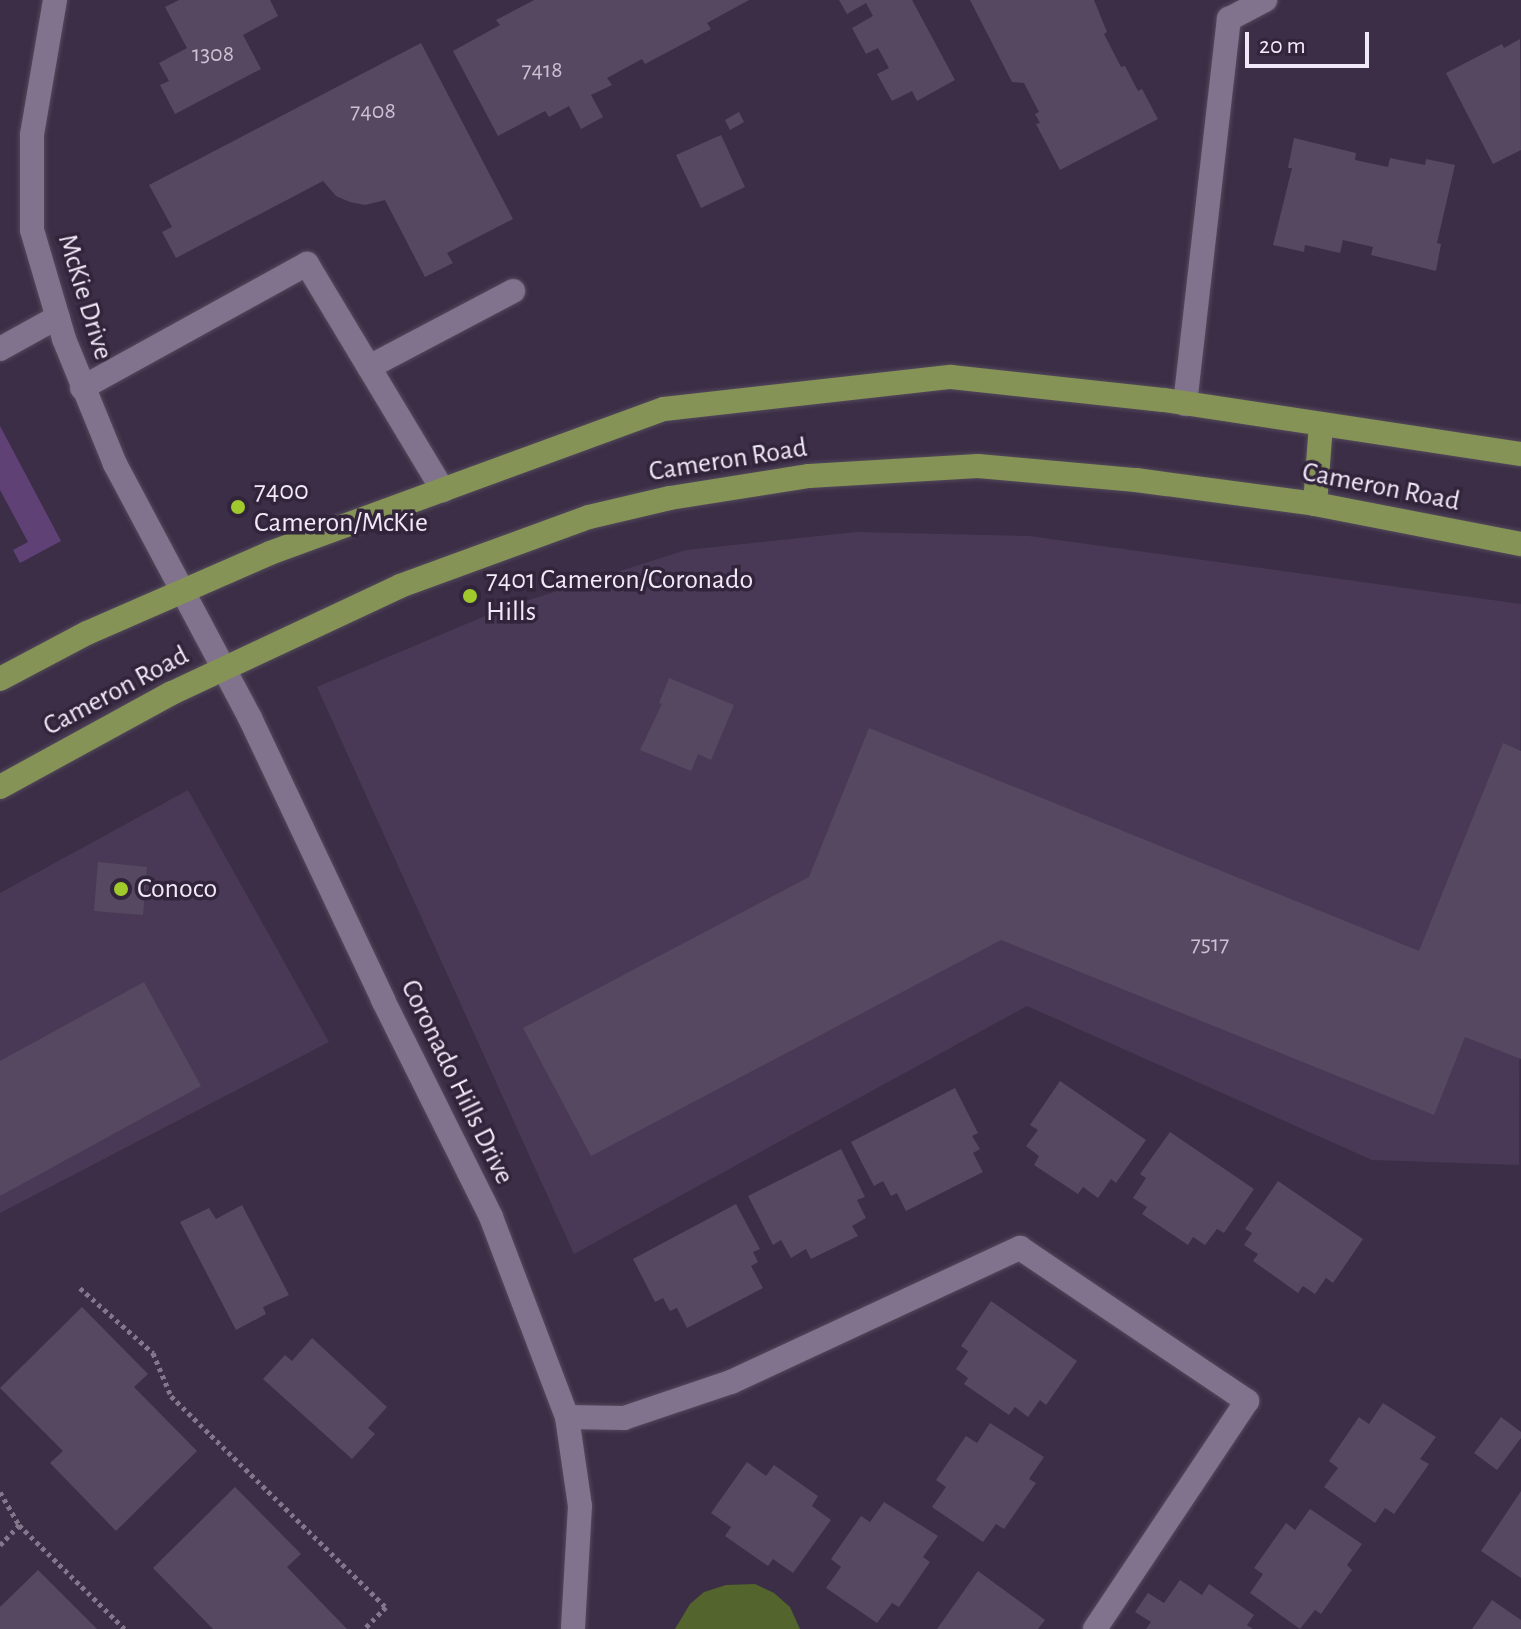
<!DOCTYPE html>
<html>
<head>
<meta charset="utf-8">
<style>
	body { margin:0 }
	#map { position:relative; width:1521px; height:1629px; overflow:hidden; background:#3b2e46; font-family:"Alegreya Sans",sans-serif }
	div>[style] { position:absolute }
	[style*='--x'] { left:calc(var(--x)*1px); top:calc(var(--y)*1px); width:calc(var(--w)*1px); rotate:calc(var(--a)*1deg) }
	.built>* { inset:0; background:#4a3956 }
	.green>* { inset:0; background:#53642d }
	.water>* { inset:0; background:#604176 }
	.building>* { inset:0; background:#564861 }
	.path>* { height:5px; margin-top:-2.5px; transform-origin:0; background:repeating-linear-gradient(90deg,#83778c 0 4px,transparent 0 8px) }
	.roads { filter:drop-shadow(0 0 2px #54495c) drop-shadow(0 0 2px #54495c) }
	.minor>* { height:24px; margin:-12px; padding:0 12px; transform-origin:12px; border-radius:12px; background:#81738d }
	.major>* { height:24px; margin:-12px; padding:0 12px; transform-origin:12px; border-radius:12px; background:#859356 }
	.dots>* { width:22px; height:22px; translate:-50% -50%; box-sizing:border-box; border:4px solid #31243b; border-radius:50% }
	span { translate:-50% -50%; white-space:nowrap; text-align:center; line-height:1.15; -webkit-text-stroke:7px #31243b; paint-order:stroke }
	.number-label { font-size:24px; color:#cac1d2 }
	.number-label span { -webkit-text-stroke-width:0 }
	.street-label { font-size:28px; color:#f1e9f8 }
	.poi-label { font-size:28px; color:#f1e9f8 }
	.left { translate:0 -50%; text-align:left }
	.scale { position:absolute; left:1245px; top:32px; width:124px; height:36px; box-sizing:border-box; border:4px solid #f1e9f8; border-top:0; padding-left:10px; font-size:24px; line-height:28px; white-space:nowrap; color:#f1e9f8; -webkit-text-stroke:6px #31243b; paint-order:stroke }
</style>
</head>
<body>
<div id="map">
	<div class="built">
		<i style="clip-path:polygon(856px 532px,1029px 536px,1521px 604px,1519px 1165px,1372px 1160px,1027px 1006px,574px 1254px,317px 687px,504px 608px,686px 550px)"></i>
		<i style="clip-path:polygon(188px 790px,329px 1042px,0 1213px,0 893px)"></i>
	</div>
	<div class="green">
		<i style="clip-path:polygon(755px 1584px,774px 1593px,790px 1607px,800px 1629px,675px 1629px,690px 1604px,704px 1592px,726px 1585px)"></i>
	</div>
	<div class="water">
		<i style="clip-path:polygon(0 426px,61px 541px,20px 563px,13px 550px,28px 542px,0 490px)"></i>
	</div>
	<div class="building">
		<i style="clip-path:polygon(179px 0,270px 0,278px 16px,243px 35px,261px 69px,175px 114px,160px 85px,169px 81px,159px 63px,187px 48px,165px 7px)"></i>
		<i style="clip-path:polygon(534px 0,749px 0,707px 23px,711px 29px,645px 64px,642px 59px,607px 78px,612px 85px,591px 95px,603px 117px,581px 129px,569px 106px,549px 117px,545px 111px,498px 136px,453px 51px,500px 25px,496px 20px)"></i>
		<i style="clip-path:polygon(839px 0,912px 0,955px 80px,917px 101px,912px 91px,892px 101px,877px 74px,889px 68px,878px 48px,866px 54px,852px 28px,873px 16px,866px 3px,847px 14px)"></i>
		<i style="clip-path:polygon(970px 0,1094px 0,1107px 32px,1104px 34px,1121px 67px,1125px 66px,1138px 91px,1142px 89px,1158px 119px,1060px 170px,1036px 124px,1040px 123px,1035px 114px,1039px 112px,1024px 83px,1012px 82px)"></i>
		<i style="clip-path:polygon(1520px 39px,1521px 150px,1493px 164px,1446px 73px,1502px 44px,1504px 48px)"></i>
		<i style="clip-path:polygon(421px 43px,513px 219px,447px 253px,453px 263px,425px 277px,385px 200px,365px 205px,350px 202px,336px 196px,323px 181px,176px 258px,162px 232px,172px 227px,149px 185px)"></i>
		<i style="clip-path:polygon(739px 112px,744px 122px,730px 130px,725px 120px)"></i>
		<i style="clip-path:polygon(721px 135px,745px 187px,701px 208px,676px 155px)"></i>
		<i style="clip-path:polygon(1294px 138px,1356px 153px,1355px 160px,1388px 167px,1390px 158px,1425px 165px,1426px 159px,1455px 165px,1437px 243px,1441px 244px,1436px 271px,1371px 255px,1373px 247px,1343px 240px,1340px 253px,1305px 245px,1304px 252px,1273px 245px,1292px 168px,1288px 168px)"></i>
		<i style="clip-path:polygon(669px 678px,734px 705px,711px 760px,698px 754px,691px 771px,640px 750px,662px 704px,659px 703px)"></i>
		<i style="clip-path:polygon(869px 728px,1419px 951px,1503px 743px,1521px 751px,1521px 1059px,1465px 1037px,1434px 1115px,1001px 940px,591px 1156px,523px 1028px,809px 877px)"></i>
		<i style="clip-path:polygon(98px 862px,147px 867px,143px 915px,94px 911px)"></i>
		<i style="clip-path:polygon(144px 982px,201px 1086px,0 1196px,0 1061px)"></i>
		<i style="clip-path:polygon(1060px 1081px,1146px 1140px,1116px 1183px,1111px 1179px,1098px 1198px,1083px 1187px,1078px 1194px,1034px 1165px,1039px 1156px,1026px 1146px,1038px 1130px,1030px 1125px)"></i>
		<i style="clip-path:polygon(955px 1088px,978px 1133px,972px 1136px,980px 1149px,973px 1153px,983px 1172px,906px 1211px,897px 1193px,891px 1196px,883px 1181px,874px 1186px,851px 1142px)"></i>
		<i style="clip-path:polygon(1170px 1132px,1254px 1189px,1224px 1233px,1217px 1229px,1205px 1245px,1193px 1237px,1188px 1245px,1142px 1214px,1147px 1207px,1133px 1198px,1146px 1178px,1140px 1174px)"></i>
		<i style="clip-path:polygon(841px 1149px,865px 1197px,857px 1200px,866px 1218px,852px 1226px,858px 1236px,811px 1259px,806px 1249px,791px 1258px,781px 1240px,773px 1245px,748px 1196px)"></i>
		<i style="clip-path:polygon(1278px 1181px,1363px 1239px,1333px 1283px,1326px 1278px,1315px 1294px,1303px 1286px,1298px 1293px,1253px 1261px,1258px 1254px,1244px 1245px,1252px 1233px,1245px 1229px)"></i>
		<i style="clip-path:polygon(736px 1204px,760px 1249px,753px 1252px,758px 1262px,751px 1266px,763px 1288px,687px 1328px,677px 1308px,670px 1311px,663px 1298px,655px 1302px,633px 1259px)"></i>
		<i style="clip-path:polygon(242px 1205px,289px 1295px,263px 1307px,266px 1314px,236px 1330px,180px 1222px,209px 1208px,216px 1219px)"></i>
		<i style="clip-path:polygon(991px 1301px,1077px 1361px,1046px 1405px,1040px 1400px,1028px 1417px,1015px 1407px,1009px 1415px,964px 1384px,968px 1378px,956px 1369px,968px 1351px,961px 1346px)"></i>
		<i style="clip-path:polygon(82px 1307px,148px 1374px,134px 1387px,197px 1451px,116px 1531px,50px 1463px,63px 1451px,0 1388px)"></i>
		<i style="clip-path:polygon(312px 1338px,387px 1407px,368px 1428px,375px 1434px,352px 1459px,263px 1379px,285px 1355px,292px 1361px)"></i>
		<i style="clip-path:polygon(1383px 1403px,1436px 1437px,1420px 1459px,1429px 1464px,1394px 1514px,1385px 1508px,1375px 1523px,1324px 1487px,1338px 1468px,1329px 1461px,1359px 1417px,1369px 1424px)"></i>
		<i style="clip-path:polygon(1501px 1417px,1521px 1432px,1521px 1438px,1497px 1470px,1474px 1453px)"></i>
		<i style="clip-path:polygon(990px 1423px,1044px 1457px,1029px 1479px,1036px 1483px,1004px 1529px,996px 1524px,983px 1542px,932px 1507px,946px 1487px,936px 1480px,966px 1436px,977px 1443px)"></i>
		<i style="clip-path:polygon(747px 1462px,766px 1476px,774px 1465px,818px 1496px,812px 1506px,831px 1520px,793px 1573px,773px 1559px,768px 1566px,725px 1536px,731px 1527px,711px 1513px)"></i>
		<i style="clip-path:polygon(235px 1487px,301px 1554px,287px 1567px,347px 1629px,213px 1629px,153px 1568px)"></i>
		<i style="clip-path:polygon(1521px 1491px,1521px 1578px,1481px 1551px)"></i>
		<i style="clip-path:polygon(884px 1502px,938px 1536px,923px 1557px,930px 1562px,899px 1607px,892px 1603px,877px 1623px,826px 1588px,841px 1567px,831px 1559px,861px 1516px,870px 1522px)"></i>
		<i style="clip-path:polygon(1310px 1509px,1362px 1544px,1347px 1565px,1352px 1570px,1321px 1614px,1315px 1610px,1300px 1629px,1250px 1593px,1263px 1574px,1254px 1568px,1286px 1523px,1295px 1530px)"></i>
		<i style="clip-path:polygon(38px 1570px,97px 1629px,0 1629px,0 1607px)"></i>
		<i style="clip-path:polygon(978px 1571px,1045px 1620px,1038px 1629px,937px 1629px)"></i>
		<i style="clip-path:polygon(1180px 1580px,1202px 1595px,1209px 1584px,1254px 1615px,1247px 1625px,1253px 1629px,1146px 1629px,1151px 1622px,1135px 1612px,1148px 1593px,1164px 1603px)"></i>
		<i style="clip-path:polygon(1492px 1600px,1521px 1620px,1521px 1629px,1472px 1629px)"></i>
	</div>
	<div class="path">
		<i style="--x:80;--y:1288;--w:98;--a:41.7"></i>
		<i style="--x:153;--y:1353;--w:47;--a:67.3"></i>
		<i style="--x:171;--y:1396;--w:301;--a:44.5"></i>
		<i style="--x:386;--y:1607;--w:31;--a:135"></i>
		<i style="--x:0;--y:1492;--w:38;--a:60"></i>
		<i style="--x:19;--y:1525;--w:148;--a:44.5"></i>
		<i style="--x:0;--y:1545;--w:28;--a:-46"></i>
	</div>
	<div class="roads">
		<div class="minor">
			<i style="--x:55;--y:0;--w:137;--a:99.7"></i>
			<i style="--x:32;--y:135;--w:95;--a:90"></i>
			<i style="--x:32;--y:230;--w:114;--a:73.6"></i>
			<i style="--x:64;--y:339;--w:135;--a:67.8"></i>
			<i style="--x:115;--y:464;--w:288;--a:62"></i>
			<i style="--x:250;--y:718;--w:312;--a:64.7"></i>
			<i style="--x:383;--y:1000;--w:242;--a:63.5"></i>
			<i style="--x:491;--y:1217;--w:214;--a:69.2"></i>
			<i style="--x:567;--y:1417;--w:90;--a:81.7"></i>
			<i style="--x:580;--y:1506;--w:123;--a:93.3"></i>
			<i style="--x:0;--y:349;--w:66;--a:-28.9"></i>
			<i style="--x:369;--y:367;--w:163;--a:-27.8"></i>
			<i style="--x:82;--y:388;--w:257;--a:-28.9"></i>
			<i style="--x:307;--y:264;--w:264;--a:59"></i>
			<i style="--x:1185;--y:404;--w:388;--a:-83.5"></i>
			<i style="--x:1229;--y:19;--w:41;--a:-27.8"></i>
			<i style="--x:567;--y:1417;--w:57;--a:1"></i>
			<i style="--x:624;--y:1418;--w:113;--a:-18.6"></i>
			<i style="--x:731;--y:1382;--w:319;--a:-24.9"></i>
			<i style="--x:1020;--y:1248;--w:274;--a:34"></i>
			<i style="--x:1247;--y:1401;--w:274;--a:123.7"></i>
		</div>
		<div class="major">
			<i style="--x:1315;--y:504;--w:80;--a:-85.7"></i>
			<i style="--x:0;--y:679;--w:98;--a:-27.9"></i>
			<i style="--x:87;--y:633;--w:200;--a:-23.6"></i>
			<i style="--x:270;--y:553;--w:419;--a:-20.1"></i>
			<i style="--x:664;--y:409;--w:289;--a:-6.4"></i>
			<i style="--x:951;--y:377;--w:214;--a:6.2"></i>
			<i style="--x:1164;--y:400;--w:361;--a:8.6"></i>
			<i style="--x:0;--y:787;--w:196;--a:-28.7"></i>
			<i style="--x:172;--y:693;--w:252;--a:-25.1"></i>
			<i style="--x:400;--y:586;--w:201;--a:-20.1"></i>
			<i style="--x:589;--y:517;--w:83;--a:-13.2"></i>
			<i style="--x:670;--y:498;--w:141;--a:-9"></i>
			<i style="--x:809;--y:476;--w:169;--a:-3.4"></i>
			<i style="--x:978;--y:466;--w:159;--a:5.1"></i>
			<i style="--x:1136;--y:480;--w:181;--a:7.6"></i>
			<i style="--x:1315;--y:504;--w:210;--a:11"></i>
		</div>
	</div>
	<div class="dots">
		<i style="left:238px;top:507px;background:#a0c92c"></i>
		<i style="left:470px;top:596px;background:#a0c92c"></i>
		<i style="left:121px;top:889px;background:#a0c92c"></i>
	</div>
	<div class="number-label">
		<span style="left:213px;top:55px">1308</span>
		<span style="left:542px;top:71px">7418</span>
		<span style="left:373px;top:112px">7408</span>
		<span style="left:1210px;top:945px">7517</span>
	</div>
	<div class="street-label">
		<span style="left:85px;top:297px;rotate:73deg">McKie Drive</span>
		<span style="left:728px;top:460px;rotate:-9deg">Cameron Road</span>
		<span style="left:1381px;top:487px;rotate:11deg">Cameron Road</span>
		<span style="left:116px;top:691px;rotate:-28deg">Cameron Road</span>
		<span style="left:457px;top:1082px;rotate:64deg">Coronado Hills Drive</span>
	</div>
	<div class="poi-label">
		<span class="left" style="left:254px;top:507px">7400<br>Cameron/McKie</span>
		<span class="left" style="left:486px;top:596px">7401 Cameron/Coronado<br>Hills</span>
		<span class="left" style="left:137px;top:889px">Conoco</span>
	</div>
	<div class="scale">20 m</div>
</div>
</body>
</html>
